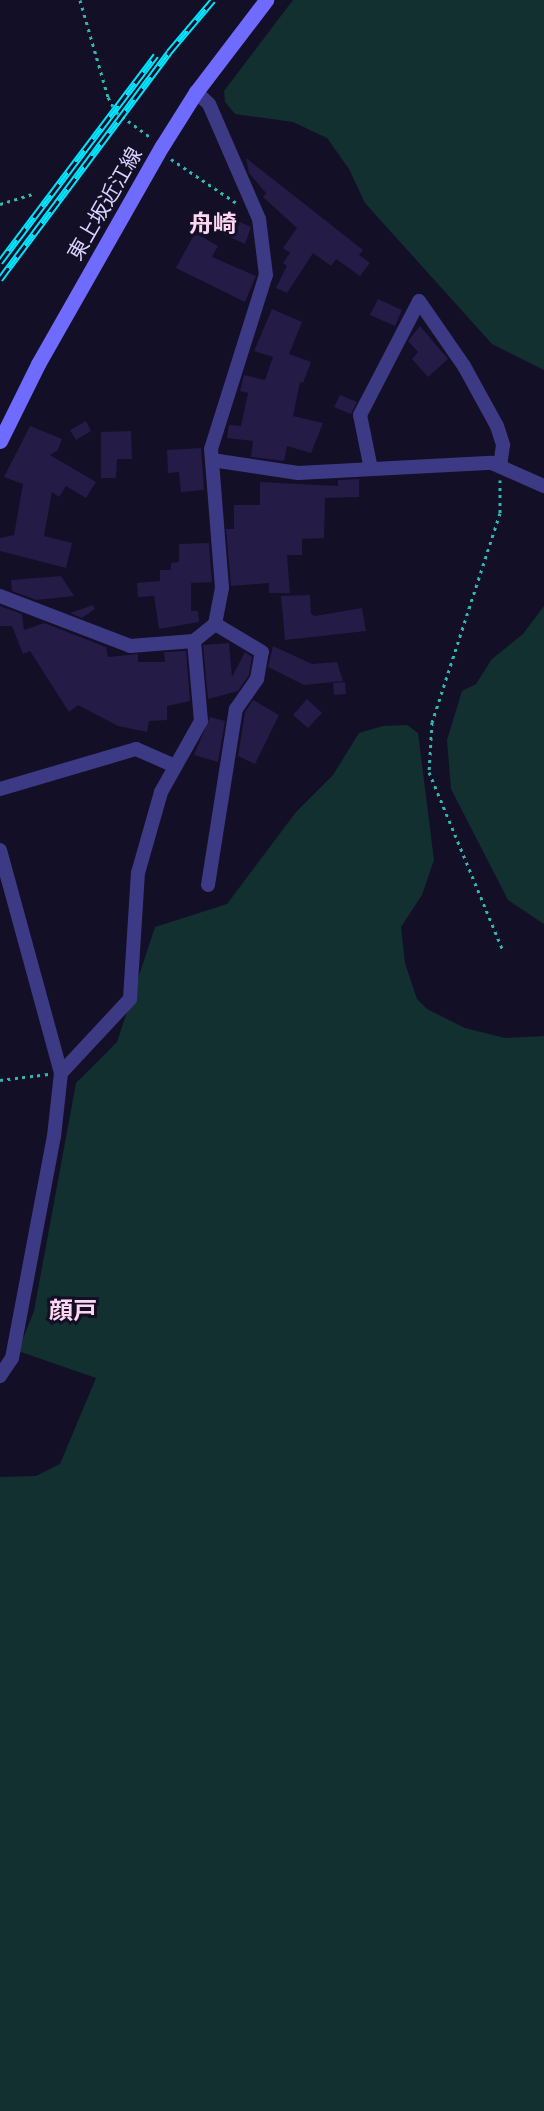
<!DOCTYPE html>
<html>
<head>
<meta charset="utf-8">
<style>
	body { margin:0 }
	#map { position:relative; width:544px; height:2111px; overflow:hidden; background:#130f26; font-family:Jost,"Noto Sans JP",sans-serif }
	div>[style] { position:absolute }
	[style*='--x'] { left:calc(var(--x)*1px); top:calc(var(--y)*1px); width:calc(var(--w)*1px); rotate:calc(var(--a)*1deg) }
	.green>* { inset:0; background:#12302f }
	.building>* { inset:0; background:#241b47 }
	.path>* { height:3px; margin-top:-1.5px; transform-origin:0; background:repeating-linear-gradient(90deg,#2fb8b0 0 3px,transparent 0 7.5px) }
	.minor>* { height:14px; margin:-7px; padding:0 7px; transform-origin:7px; border-radius:7px; background:#3d3a85 }
	.secondary>* { height:15px; margin:-7.5px; padding:0 7.5px; transform-origin:7.5px; border-radius:7.5px; background:#6f6bff }
	.rail>* { height:7px; margin-top:-3.5px; transform-origin:0; background:repeating-linear-gradient(90deg,#130f26 0 14px,#00e5ff 0 28px); box-sizing:border-box; border-block:2px solid #00e5ff }
	span { translate:-50% -50%; white-space:nowrap; text-align:center; line-height:1.15; -webkit-text-stroke:6px #130f26; paint-order:stroke }
	.street-label { font-size:21px; color:#d9d4ff }
	.quarter-label { font-size:24px; color:#ffd6f0; font-weight:700 }
</style>
</head>
<body>
<div id="map">
	<div class="green">
		<i style="clip-path:polygon(293px 0,544px 0,544px 370px,492px 344px,365px 203px,349px 169px,327px 138px,293px 122px,235px 114px,225px 102px,224px 91px)"></i>
		<i style="clip-path:polygon(544px 606px,544px 924px,508px 900px,451px 789px,447px 740px,462px 691px,476px 684px,492px 659px,523px 634px)"></i>
		<i style="clip-path:polygon(407px 725px,418px 733px,434px 860px,422px 895px,401px 927px,405px 963px,417px 999px,427px 1009px,465px 1028px,505px 1038px,544px 1036px,544px 2111px,0 2111px,0 1477px,36px 1476px,60px 1464px,96px 1378px,18px 1351px,34px 1311px,76px 1083px,117px 1042px,155px 927px,227px 904px,296px 812px,333px 775px,359px 733px,383px 726px)"></i>
	</div>
	<div class="building">
		<i style="clip-path:polygon(246px 158px,363px 250px,359px 255px,370px 263px,360px 276px,336px 259px,331px 266px,313px 253px,287px 293px,276px 288px,287px 266px,283px 263px,290px 253px,283px 248px,297px 228px,263px 197px,266px 193px,249px 173px)"></i>
		<i style="clip-path:polygon(231px 218px,251px 227px,245px 244px,223px 234px)"></i>
		<i style="clip-path:polygon(195px 233px,218px 246px,212px 257px,256px 276px,245px 302px,176px 268px)"></i>
		<i style="clip-path:polygon(378px 299px,402px 310px,395px 326px,370px 315px)"></i>
		<i style="clip-path:polygon(272px 309px,302px 322px,289px 354px,311px 362px,303px 383px,300px 382px,293px 416px,323px 423px,311px 453px,287px 446px,284px 461px,251px 457px,253px 441px,227px 438px,229px 425px,241px 426px,248px 393px,240px 391px,244px 375px,265px 380px,273px 357px,254px 351px)"></i>
		<i style="clip-path:polygon(420px 326px,448px 359px,428px 377px,412px 359px,418px 352px,408px 341px)"></i>
		<i style="clip-path:polygon(340px 395px,357px 402px,351px 414px,334px 407px)"></i>
		<i style="clip-path:polygon(86px 421px,91px 431px,76px 440px,70px 430px)"></i>
		<i style="clip-path:polygon(30px 426px,62px 439px,58px 450px,50px 455px,96px 482px,86px 498px,66px 486px,59px 497px,52px 492px,44px 536px,72px 543px,66px 568px,0 551px,0 538px,14px 535px,23px 484px,4px 477px)"></i>
		<i style="clip-path:polygon(131px 431px,132px 459px,117px 459px,116px 478px,101px 478px,101px 432px)"></i>
		<i style="clip-path:polygon(201px 448px,204px 490px,181px 492px,179px 472px,168px 473px,167px 450px)"></i>
		<i style="clip-path:polygon(359px 479px,359px 497px,325px 498px,324px 538px,302px 539px,302px 555px,287px 555px,290px 593px,269px 593px,269px 583px,231px 586px,226px 529px,234px 529px,234px 505px,260px 505px,260px 482px,338px 486px,338px 480px)"></i>
		<i style="clip-path:polygon(209px 543px,212px 582px,191px 583px,191px 611px,198px 611px,199px 622px,159px 629px,154px 596px,138px 597px,137px 583px,160px 581px,160px 570px,171px 570px,171px 563px,179px 562px,179px 544px)"></i>
		<i style="clip-path:polygon(61px 576px,74px 596px,36px 600px,12px 591px,11px 580px)"></i>
		<i style="clip-path:polygon(310px 595px,311px 614px,315px 616px,362px 608px,366px 631px,285px 640px,281px 596px)"></i>
		<i style="clip-path:polygon(93px 605px,95px 609px,82px 618px,70px 613px)"></i>
		<i style="clip-path:polygon(0 606px,22px 614px,24px 630px,44px 623px,106px 647px,108px 657px,138px 654px,138px 662px,165px 662px,164px 652px,186px 651px,190px 701px,167px 706px,167px 720px,149px 721px,147px 732px,118px 726px,78px 705px,69px 712px,30px 651px,23px 654px,12px 626px,0 626px)"></i>
		<i style="clip-path:polygon(229px 643px,232px 677px,245px 652px,252px 657px,249px 675px,238px 691px,208px 699px,203px 645px)"></i>
		<i style="clip-path:polygon(273px 646px,312px 664px,337px 662px,343px 681px,304px 685px,268px 667px)"></i>
		<i style="clip-path:polygon(345px 682px,346px 694px,334px 695px,333px 683px)"></i>
		<i style="clip-path:polygon(307px 699px,322px 713px,308px 728px,293px 715px)"></i>
		<i style="clip-path:polygon(253px 700px,279px 715px,255px 764px,238px 756px,245px 712px)"></i>
		<i style="clip-path:polygon(210px 717px,225px 721px,218px 762px,194px 755px)"></i>
	</div>
	<div class="path">
		<i style="--x:80;--y:0;--w:101;--a:73.9"></i>
		<i style="--x:108;--y:97;--w:17;--a:62"></i>
		<i style="--x:116;--y:112;--w:42;--a:36.3"></i>
		<i style="--x:171;--y:159;--w:81;--a:33.9"></i>
		<i style="--x:0;--y:204;--w:34;--a:-17"></i>
		<i style="--x:500;--y:480;--w:33;--a:90"></i>
		<i style="--x:500;--y:513;--w:220;--a:108"></i>
		<i style="--x:432;--y:722;--w:50;--a:93.4"></i>
		<i style="--x:429;--y:772;--w:191;--a:67.5"></i>
		<i style="--x:0;--y:1080;--w:49;--a:-7"></i>
	</div>
	<div class="minor">
		<i style="--x:212;--y:460;--w:87;--a:8.6"></i>
		<i style="--x:298;--y:473;--w:194;--a:-3"></i>
		<i style="--x:492;--y:463;--w:57;--a:23.9"></i>
		<i style="--x:371;--y:469;--w:55;--a:-101.5"></i>
		<i style="--x:360;--y:415;--w:128;--a:-62.6"></i>
		<i style="--x:419;--y:301;--w:79;--a:55.3"></i>
		<i style="--x:464;--y:366;--w:68;--a:61.2"></i>
		<i style="--x:497;--y:426;--w:20;--a:72"></i>
		<i style="--x:503;--y:445;--w:21;--a:98"></i>
		<i style="--x:0;--y:596;--w:139;--a:21"></i>
		<i style="--x:130;--y:646;--w:64;--a:-4.5"></i>
		<i style="--x:194;--y:641;--w:27;--a:-39"></i>
		<i style="--x:215;--y:624;--w:37;--a:-79"></i>
		<i style="--x:222;--y:588;--w:139;--a:-94.5"></i>
		<i style="--x:211;--y:449;--w:182;--a:-72.5"></i>
		<i style="--x:266;--y:275;--w:56;--a:-97.1"></i>
		<i style="--x:259;--y:219;--w:125;--a:-113.5"></i>
		<i style="--x:209;--y:104;--w:18;--a:-137"></i>
		<i style="--x:0;--y:789;--w:142;--a:-16.4"></i>
		<i style="--x:136;--y:749;--w:43;--a:23.6"></i>
		<i style="--x:0;--y:850;--w:231;--a:74.7"></i>
		<i style="--x:61;--y:1073;--w:63;--a:96.3"></i>
		<i style="--x:54;--y:1136;--w:226;--a:100.7"></i>
		<i style="--x:12;--y:1358;--w:22;--a:124"></i>
		<i style="--x:208;--y:885;--w:178;--a:-81"></i>
		<i style="--x:236;--y:709;--w:37;--a:-55"></i>
		<i style="--x:257;--y:679;--w:27;--a:-80"></i>
		<i style="--x:262;--y:652;--w:55;--a:-149.2"></i>
		<i style="--x:61;--y:1073;--w:101;--a:-47"></i>
		<i style="--x:130;--y:999;--w:126;--a:-86.4"></i>
		<i style="--x:138;--y:873;--w:84;--a:-74.1"></i>
		<i style="--x:161;--y:792;--w:81;--a:-60.6"></i>
		<i style="--x:201;--y:721;--w:80;--a:-95"></i>
	</div>
	<div class="secondary">
		<i style="--x:0;--y:441;--w:86;--a:-63.7"></i>
		<i style="--x:38;--y:364;--w:251;--a:-60.4"></i>
		<i style="--x:162;--y:146;--w:64;--a:-57.8"></i>
		<i style="--x:196;--y:92;--w:116;--a:-52.7"></i>
	</div>
	<div class="rail">
		<i style="--x:0;--y:262;--w:259;--a:-53"></i>
		<i style="--x:0;--y:279;--w:283;--a:-53.3"></i>
		<i style="--x:169;--y:52;--w:68;--a:-49.8"></i>
	</div>
	<div class="street-label">
		<span style="left:105px;top:204px;rotate:-60deg">東上坂近江線</span>
	</div>
	<div class="quarter-label">
		<span style="left:213px;top:224px">舟崎</span>
		<span style="left:73px;top:1311px">顔戸</span>
	</div>
</div>
</body>
</html>
